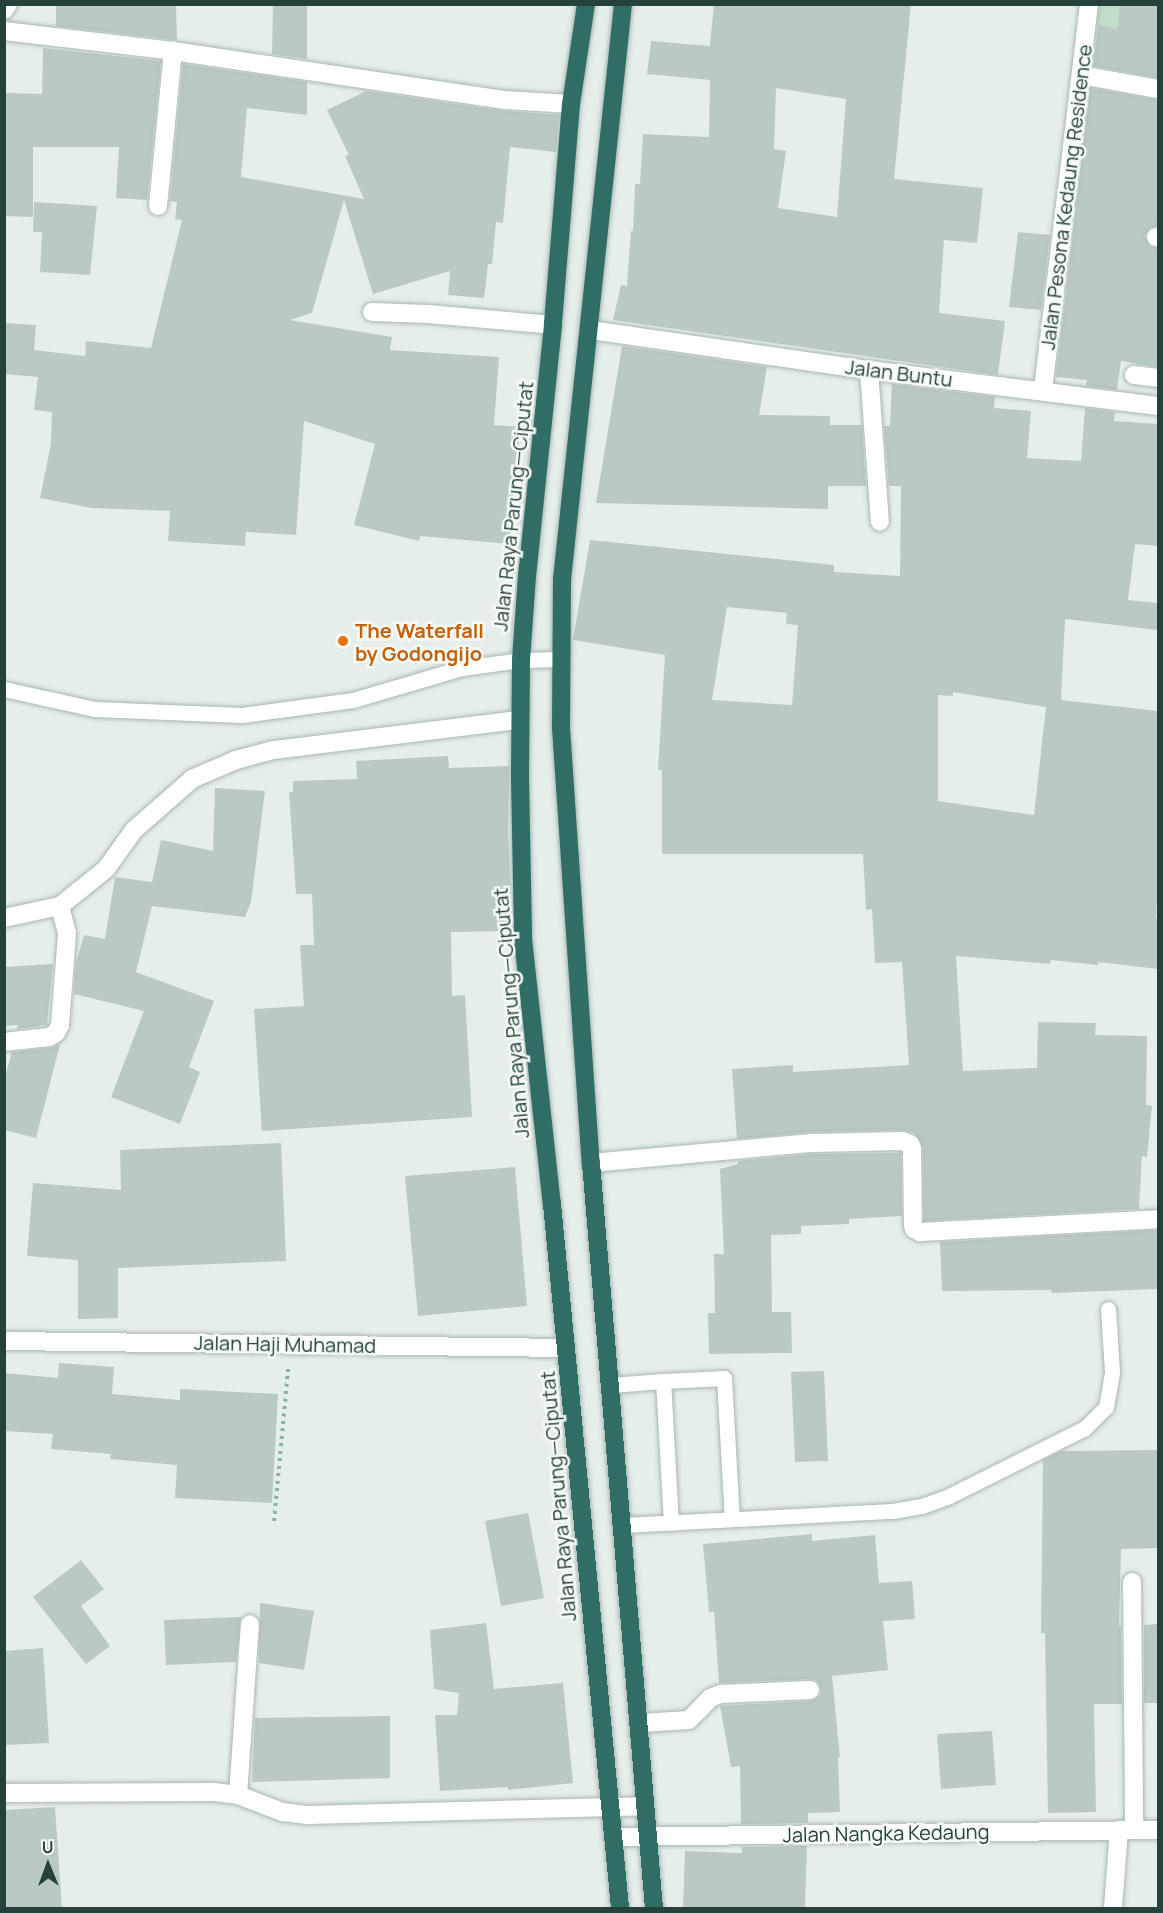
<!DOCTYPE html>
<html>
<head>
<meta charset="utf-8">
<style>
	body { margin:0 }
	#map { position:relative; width:1163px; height:1913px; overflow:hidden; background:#e6eeeb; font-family:Manrope,sans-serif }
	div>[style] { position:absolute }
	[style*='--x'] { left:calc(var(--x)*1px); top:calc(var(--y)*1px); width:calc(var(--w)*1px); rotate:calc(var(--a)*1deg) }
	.green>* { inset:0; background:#bfdfca }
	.building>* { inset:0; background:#bbc9c4 }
	.path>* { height:4px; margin-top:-2px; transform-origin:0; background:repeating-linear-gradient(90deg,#86b2a7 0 3px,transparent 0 7.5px) }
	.roads { filter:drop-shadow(0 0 2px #a8b7b3) drop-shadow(0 0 2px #a8b7b3) }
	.lane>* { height:15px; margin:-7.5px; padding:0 7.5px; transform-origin:7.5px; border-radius:7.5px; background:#fff }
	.street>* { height:18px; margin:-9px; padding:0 9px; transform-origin:9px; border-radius:9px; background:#fff }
	.highway>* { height:18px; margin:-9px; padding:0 9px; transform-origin:9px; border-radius:9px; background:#306d65 }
	.dots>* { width:16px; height:16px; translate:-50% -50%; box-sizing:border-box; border:3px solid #f6fbf9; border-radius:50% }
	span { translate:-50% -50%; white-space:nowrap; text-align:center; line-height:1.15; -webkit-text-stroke:5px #f6fbf9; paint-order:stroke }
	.street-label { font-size:20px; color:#24413b }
	.food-label { font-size:20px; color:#c56008; font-weight:700 }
	.left { translate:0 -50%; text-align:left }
	.frame { position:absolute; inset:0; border:6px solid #24413b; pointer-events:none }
	.north { position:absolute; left:18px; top:1835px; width:60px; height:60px; -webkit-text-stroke:4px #f6fbf9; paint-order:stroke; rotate:359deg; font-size:16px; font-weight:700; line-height:24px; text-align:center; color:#24413b }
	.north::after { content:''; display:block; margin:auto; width:21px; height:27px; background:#24413b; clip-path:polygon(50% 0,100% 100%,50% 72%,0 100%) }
</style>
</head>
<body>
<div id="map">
	<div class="green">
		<i style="clip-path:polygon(1098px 5px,1120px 5px,1117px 29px,1095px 25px)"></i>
	</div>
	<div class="building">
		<i style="clip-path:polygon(56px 4px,176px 4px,177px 40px,56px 26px)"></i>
		<i style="clip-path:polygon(273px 4px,307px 4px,307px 59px,272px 54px)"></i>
		<i style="clip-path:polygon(evenodd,714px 4px,911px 4px,894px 179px,983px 188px,977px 243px,944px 240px,939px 313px,1005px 321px,998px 375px,613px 320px,621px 285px,627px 286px,631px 231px,633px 231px,635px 184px,640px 184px,643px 134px,709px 137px,710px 80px,647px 74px,651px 41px,710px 46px,714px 4px,776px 88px,846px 99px,837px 217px,778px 208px,786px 151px,774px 149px,776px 88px)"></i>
		<i style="clip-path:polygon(1120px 4px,1158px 4px,1158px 78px,1093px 66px,1098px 25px,1117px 29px)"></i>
		<i style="clip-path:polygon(43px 48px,161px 61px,147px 200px,116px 198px,119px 147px,33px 147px,33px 217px,4px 216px,4px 93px,42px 94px)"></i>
		<i style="clip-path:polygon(183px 64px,307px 82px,307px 115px,247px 108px,241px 177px,364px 199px,345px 156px,349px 155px,327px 110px,366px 91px,503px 111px,559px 115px,556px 152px,510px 147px,503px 223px,496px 222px,492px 264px,488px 264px,484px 298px,448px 295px,450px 271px,373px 294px,344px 200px,312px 313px,290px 320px,392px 337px,390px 350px,499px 357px,494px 425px,520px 427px,510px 544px,420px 536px,419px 541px,354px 525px,375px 444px,304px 421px,296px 535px,246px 532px,245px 546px,168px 541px,170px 511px,92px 508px,40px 498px,51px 444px,52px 412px,34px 410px,38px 377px,4px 374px,4px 323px,36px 325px,34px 350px,85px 356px,86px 341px,151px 348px,182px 220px,175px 219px,177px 202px,170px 201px)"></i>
		<i style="clip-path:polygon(1090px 88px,1158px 100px,1158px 226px,1150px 228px,1145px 236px,1150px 246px,1158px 248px,1158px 367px,1121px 361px,1117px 390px,1086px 386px,1087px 380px,1056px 377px)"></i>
		<i style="clip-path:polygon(34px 202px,97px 206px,90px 275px,40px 272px,42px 232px,33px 232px)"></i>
		<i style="clip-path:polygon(1018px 232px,1050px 235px,1041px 310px,1009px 307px)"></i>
		<i style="clip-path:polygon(622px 346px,767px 367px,759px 415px,830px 416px,830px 425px,862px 425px,866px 486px,828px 486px,828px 509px,596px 503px)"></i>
		<i style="clip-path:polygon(evenodd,892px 384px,995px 397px,994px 408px,1031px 411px,1027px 458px,1081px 461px,1085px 408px,1115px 412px,1114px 421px,1158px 424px,1158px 546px,1135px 544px,1128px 600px,1158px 603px,1158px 630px,1065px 619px,1061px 700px,1158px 711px,1158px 885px,1156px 918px,1158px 918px,1158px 969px,1098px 962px,1098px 965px,1051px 960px,1050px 964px,956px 956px,963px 1071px,1037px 1068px,1038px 1022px,1096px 1023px,1095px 1035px,1147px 1036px,1146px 1105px,1152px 1106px,1147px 1157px,1142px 1156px,1139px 1209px,924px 1221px,923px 1147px,914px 1133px,902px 1130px,812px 1132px,737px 1139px,732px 1069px,793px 1065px,793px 1072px,909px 1065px,902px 962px,875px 963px,872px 909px,866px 910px,863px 854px,662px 854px,662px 770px,658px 770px,665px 655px,573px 640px,590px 540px,834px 565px,834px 572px,900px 576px,901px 486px,889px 486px,884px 426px,890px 426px,892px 384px,727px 607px,787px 613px,786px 624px,798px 625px,792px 705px,712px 700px,727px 607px,892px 384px,953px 692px,1046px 707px,1034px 815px,938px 801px,938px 695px,953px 696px,953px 692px)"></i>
		<i style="clip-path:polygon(448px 756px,449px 768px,509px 766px,508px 828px,512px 931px,451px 932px,452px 996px,465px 995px,472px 1117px,262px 1131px,254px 1009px,304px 1006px,300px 945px,314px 945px,312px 894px,296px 894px,289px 792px,293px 792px,293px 781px,357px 779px,356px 761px)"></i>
		<i style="clip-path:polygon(215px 788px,265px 791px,251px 902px,245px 917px,152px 906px,136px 972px,214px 1001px,189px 1067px,200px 1072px,180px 1124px,111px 1097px,144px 1011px,74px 994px,76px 963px,84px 935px,105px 939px,115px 877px,152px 882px,161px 840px,213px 851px)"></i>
		<i style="clip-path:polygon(53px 964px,47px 1025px,17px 1029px,18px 1025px,4px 1026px,4px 967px)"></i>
		<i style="clip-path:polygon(60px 1044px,36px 1138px,4px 1130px,4px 1080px,12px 1052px,50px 1048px)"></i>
		<i style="clip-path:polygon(281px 1143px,286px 1261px,118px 1268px,118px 1318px,78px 1319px,78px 1260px,27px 1256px,33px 1183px,121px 1190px,120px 1150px)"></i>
		<i style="clip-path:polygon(901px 1153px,902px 1216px,849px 1219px,849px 1224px,801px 1226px,801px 1234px,771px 1235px,772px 1312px,791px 1312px,792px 1353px,709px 1354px,708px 1313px,715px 1313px,714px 1254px,724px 1254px,720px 1169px,738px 1164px,738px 1161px,813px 1154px)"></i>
		<i style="clip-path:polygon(515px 1167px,527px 1306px,418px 1316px,405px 1176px)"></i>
		<i style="clip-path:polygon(1158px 1230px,1158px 1289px,1052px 1293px,1051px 1290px,942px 1291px,940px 1242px)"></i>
		<i style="clip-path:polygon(59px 1363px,114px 1367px,112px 1394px,180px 1400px,180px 1389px,278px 1394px,272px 1503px,175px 1498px,177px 1465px,110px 1459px,111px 1454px,51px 1449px,53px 1434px,4px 1431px,4px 1373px,58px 1378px)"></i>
		<i style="clip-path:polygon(824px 1371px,828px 1461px,795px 1462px,791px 1372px)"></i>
		<i style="clip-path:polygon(1158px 1450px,1158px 1548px,1121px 1549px,1119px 1626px,1121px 1625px,1122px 1704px,1094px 1704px,1096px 1812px,1048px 1813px,1045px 1633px,1041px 1633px,1043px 1460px,1061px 1451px)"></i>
		<i style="clip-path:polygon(528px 1513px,544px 1598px,501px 1606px,485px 1521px)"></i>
		<i style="clip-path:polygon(812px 1534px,812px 1541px,875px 1535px,879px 1583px,912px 1581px,915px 1619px,883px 1621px,888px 1670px,832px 1676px,840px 1757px,838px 1757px,840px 1812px,808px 1813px,808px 1823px,741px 1824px,740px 1766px,731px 1767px,720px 1706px,811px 1701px,820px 1696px,821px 1689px,816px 1680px,809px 1679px,719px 1683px,714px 1612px,709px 1612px,703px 1544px)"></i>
		<i style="clip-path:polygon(81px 1560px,104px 1589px,81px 1606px,110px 1646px,86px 1664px,33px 1597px)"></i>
		<i style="clip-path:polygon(260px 1603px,314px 1611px,304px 1670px,259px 1663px)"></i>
		<i style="clip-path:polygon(241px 1617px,236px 1662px,166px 1665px,164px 1620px)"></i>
		<i style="clip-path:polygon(486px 1623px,494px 1689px,563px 1683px,573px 1783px,508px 1790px,508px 1787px,440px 1791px,435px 1715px,457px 1715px,459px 1693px,434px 1689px,430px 1630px)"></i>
		<i style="clip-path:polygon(1158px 1624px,1158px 1703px,1144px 1703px,1144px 1625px)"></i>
		<i style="clip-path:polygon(43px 1648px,49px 1743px,4px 1745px,4px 1651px)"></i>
		<i style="clip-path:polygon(390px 1716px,390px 1778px,252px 1782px,255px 1718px)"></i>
		<i style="clip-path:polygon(992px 1731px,996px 1785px,941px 1789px,937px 1734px)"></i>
		<i style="clip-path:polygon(55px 1807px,62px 1908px,4px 1908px,4px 1810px)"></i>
		<i style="clip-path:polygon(807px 1846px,805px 1908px,683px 1908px,685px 1851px,742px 1853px,742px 1847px)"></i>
	</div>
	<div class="path">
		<i style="--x:274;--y:1521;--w:153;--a:-84.7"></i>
	</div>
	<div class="roads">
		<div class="lane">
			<i style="--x:4;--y:689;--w:92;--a:12.5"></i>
			<i style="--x:94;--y:709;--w:148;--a:2.3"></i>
			<i style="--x:242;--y:715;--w:112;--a:-7.7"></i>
			<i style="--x:353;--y:700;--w:114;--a:-16.4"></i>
			<i style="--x:462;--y:668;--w:60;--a:-7.7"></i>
			<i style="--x:521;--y:660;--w:40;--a:-1.4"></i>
			<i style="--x:611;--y:1385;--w:52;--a:-4.4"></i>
			<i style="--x:671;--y:1523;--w:142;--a:-93.2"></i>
			<i style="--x:663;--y:1381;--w:61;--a:-2.8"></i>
			<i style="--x:724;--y:1378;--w:141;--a:86.8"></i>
			<i style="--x:623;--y:1525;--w:270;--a:-3"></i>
			<i style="--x:893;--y:1511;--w:29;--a:-10"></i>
			<i style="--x:922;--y:1506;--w:29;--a:-20"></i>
			<i style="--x:949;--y:1496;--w:152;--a:-26.6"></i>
			<i style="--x:1085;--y:1428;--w:30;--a:-45"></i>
			<i style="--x:1106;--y:1407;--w:36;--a:-80"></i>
			<i style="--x:1112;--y:1372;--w:63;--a:-93.6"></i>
		</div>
		<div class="street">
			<i style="--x:4;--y:10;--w:7;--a:-56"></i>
			<i style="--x:4;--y:31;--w:170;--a:6.7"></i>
			<i style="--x:173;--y:51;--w:336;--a:8.4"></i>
			<i style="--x:505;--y:100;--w:66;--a:3.5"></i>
			<i style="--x:1081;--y:75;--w:78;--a:10.3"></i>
			<i style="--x:158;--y:206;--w:156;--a:-84.5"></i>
			<i style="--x:1156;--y:237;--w:2;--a:0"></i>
			<i style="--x:372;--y:312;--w:56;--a:2"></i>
			<i style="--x:428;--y:314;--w:125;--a:5"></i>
			<i style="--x:590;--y:330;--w:282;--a:8.2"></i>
			<i style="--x:869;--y:370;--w:291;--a:7.1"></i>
			<i style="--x:869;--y:370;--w:152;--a:85.9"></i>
			<i style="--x:1134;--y:375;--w:24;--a:7"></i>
			<i style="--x:1043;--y:390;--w:389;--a:-83.2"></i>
			<i style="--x:4;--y:918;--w:57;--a:-12.1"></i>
			<i style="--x:60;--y:906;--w:59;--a:-38.8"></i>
			<i style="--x:106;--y:869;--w:48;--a:-54.3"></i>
			<i style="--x:134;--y:830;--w:77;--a:-41.3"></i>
			<i style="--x:192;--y:779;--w:48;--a:-23.4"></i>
			<i style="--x:236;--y:760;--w:39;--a:-15"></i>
			<i style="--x:274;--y:750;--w:248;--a:-7"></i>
			<i style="--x:4;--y:1042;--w:45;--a:-6.3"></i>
			<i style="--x:49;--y:1037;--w:8;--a:-30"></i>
			<i style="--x:56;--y:1033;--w:9;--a:-63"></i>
			<i style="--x:60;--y:1025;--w:92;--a:-85.6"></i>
			<i style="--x:67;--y:933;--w:28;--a:-105"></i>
			<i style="--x:591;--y:1163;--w:222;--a:-5.2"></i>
			<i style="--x:812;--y:1143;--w:90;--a:-1.3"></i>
			<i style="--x:902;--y:1141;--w:9;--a:21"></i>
			<i style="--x:910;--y:1144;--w:4;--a:63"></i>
			<i style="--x:912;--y:1148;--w:77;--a:89.3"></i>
			<i style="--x:913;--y:1225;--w:4;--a:76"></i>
			<i style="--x:914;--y:1229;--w:7;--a:27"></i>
			<i style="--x:920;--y:1232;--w:238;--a:-3.1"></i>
			<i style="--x:4;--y:1341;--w:562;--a:0.71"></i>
			<i style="--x:1132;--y:1582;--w:248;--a:89.5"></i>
			<i style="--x:641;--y:1723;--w:48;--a:-3.6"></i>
			<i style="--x:689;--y:1720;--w:30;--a:-46"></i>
			<i style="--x:710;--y:1698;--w:12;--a:-20"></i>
			<i style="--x:721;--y:1694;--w:89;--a:-2.6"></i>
			<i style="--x:4;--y:1793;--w:210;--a:-0.3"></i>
			<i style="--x:214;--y:1792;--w:24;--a:7"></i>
			<i style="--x:238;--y:1795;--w:47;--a:21.1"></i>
			<i style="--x:282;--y:1812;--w:26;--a:7"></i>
			<i style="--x:308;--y:1815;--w:337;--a:-1.5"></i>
			<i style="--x:238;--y:1795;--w:171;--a:-86"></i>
			<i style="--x:613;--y:1837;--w:545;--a:-0.74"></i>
			<i style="--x:1113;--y:1908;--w:78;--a:-85.6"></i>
		</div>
		<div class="highway">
			<i style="--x:586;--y:4;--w:101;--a:98.5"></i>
			<i style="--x:571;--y:104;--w:222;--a:94.7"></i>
			<i style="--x:553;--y:325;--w:252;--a:95.9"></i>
			<i style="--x:527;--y:576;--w:84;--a:94.1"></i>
			<i style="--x:521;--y:660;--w:118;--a:90.5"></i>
			<i style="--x:520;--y:778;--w:161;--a:88.9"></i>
			<i style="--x:523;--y:939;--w:267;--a:83.8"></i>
			<i style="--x:552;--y:1204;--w:707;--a:84.48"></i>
			<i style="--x:623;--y:4;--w:579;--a:96.05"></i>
			<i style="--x:562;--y:580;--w:148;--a:90.4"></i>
			<i style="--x:561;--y:728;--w:436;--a:86.1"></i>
			<i style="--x:591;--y:1163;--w:748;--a:85.17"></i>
		</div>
	</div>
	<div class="dots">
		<i style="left:343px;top:641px;background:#e8710a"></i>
	</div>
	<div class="street-label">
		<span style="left:1066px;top:197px;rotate:-83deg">Jalan Pesona Kedaung Residence</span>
		<span style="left:899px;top:373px;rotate:7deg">Jalan Buntu</span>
		<span style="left:513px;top:506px;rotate:-84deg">Jalan Raya Parung—Ciputat</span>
		<span style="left:511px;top:1013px;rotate:-95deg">Jalan Raya Parung—Ciputat</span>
		<span style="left:285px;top:1344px;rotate:1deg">Jalan Haji Muhamad</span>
		<span style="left:558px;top:1496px;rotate:-95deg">Jalan Raya Parung—Ciputat</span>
		<span style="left:886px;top:1833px;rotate:-1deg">Jalan Nangka Kedaung</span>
	</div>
	<div class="food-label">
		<span class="left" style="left:355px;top:642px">The Waterfall<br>by Godongijo</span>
	</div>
	<div class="frame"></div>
	<div class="north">U</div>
</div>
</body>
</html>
